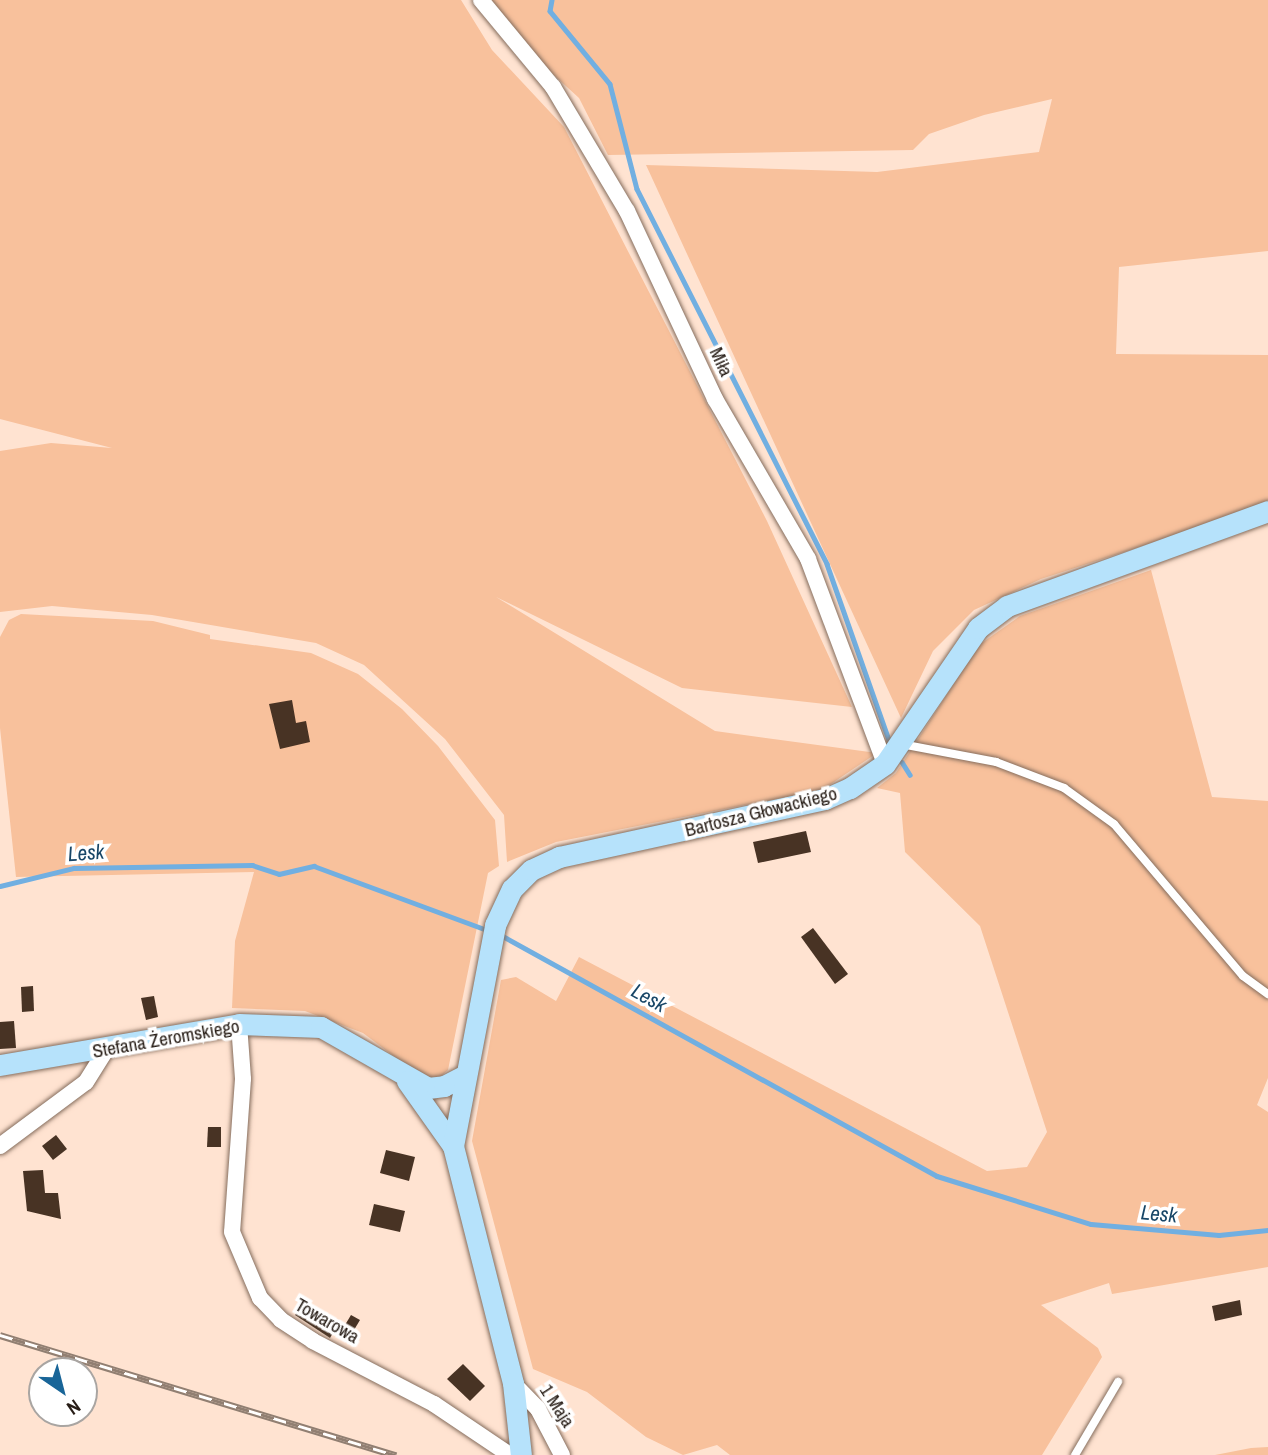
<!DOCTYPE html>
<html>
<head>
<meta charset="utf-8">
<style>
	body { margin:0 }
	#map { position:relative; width:1268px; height:1455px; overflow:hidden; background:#ffe3d1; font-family:"Archivo Narrow",sans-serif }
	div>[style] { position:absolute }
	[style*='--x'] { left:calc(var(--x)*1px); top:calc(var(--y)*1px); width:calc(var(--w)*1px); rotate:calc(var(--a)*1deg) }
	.green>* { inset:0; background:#f8c19c }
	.stream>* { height:4.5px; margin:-2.25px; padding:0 2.25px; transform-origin:2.25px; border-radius:2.25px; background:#71afe1 }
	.building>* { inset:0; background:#483324 }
	.roads { filter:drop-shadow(0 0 2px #856d5d) drop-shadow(0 0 2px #856d5d) }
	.lane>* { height:8px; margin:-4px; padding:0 4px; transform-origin:4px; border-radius:4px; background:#fff }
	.street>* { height:16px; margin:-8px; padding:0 8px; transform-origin:8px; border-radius:8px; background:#fff }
	.secondary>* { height:21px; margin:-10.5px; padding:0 10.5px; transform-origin:10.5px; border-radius:10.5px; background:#b6e2fb }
	.rail>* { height:7px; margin-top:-3.5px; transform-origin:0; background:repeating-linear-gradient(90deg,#fff 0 13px,#917f72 0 26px); box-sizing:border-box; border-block:2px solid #917f72 }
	span { translate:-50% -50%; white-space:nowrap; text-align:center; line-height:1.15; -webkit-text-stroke:7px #fff; paint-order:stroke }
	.street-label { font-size:19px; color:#271d16 }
	.water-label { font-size:21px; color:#184667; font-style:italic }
	.north { position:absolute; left:28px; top:1357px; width:70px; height:70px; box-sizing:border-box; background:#fff; border:2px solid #a9a5a2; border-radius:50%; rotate:145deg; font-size:19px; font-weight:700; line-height:28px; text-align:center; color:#271d16 }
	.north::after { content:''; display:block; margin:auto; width:24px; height:32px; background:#196598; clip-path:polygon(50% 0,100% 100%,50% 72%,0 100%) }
</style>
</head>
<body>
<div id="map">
	<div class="green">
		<i style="clip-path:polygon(0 0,461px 0,492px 50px,564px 127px,767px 521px,852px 707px,682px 688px,496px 597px,715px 731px,877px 753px,822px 790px,556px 842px,507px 862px,504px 815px,445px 739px,364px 665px,316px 643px,152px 615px,52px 606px,0 612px,0 451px,51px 443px,112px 448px,0 419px)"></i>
		<i style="clip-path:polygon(481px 0,1268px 0,1268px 251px,1119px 267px,1116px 354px,1268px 355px,1268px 505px,1041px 579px,974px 610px,933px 651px,901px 718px,646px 165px,877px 172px,1039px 152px,1052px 99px,984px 115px,929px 134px,913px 150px,608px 155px,579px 98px,496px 22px)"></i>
		<i style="clip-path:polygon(1151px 570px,1212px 797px,1268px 801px,1268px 1078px,1257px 1105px,1268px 1112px,1268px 1267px,1112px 1294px,1109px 1283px,1041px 1305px,1098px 1348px,1102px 1357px,1042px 1455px,730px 1455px,717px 1445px,683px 1455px,646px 1437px,587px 1392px,533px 1369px,472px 1141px,501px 980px,516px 977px,556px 1001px,579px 957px,987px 1171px,1027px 1167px,1047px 1132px,980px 926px,905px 852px,900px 793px,877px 788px,896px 773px,979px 645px,1020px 616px)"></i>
		<i style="clip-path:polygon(21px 614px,153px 621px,210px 635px,210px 639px,311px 653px,358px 674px,402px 709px,438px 746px,495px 820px,499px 866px,488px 873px,448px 1070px,440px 1077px,423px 1078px,363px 1033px,305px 1011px,232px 1008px,235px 941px,254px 872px,16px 877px,0 728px,0 637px,9px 620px)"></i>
		<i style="clip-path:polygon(1268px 1447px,1268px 1455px,1215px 1455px,1251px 1448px)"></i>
	</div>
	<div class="stream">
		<i style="--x:552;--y:0;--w:11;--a:100"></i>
		<i style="--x:550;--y:11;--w:94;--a:50.6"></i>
		<i style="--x:610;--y:84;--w:108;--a:75.6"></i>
		<i style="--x:637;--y:189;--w:420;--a:63.1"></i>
		<i style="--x:827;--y:564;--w:187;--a:70.6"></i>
		<i style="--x:902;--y:762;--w:15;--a:58"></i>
		<i style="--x:0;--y:886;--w:76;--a:-13.7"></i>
		<i style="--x:74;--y:868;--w:178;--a:-1"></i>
		<i style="--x:252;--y:865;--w:28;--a:18"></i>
		<i style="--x:279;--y:874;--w:36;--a:-13"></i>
		<i style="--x:314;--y:866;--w:184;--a:20.3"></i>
		<i style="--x:499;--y:934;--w:500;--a:28.92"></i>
		<i style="--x:937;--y:1176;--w:161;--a:17.3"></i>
		<i style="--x:1091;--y:1224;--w:128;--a:4.9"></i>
		<i style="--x:1219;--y:1235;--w:49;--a:-5.8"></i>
	</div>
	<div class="building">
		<i style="clip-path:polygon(292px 700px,296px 723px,306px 721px,310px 742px,280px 749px,269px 704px)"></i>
		<i style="clip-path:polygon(806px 831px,811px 852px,758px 863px,753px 842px)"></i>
		<i style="clip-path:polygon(813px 928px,848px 974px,835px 984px,801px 937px)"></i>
		<i style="clip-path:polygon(33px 986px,34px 1011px,22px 1012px,21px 987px)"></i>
		<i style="clip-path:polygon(154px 996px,158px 1017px,146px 1020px,141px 998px)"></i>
		<i style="clip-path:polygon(14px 1021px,16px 1048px,0 1049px,0 1022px)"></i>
		<i style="clip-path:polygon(208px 1127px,221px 1127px,221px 1147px,207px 1147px)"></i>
		<i style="clip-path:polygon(56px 1135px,67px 1149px,53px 1160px,42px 1146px)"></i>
		<i style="clip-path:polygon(386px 1150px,415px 1157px,409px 1181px,380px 1173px)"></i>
		<i style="clip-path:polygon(43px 1170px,45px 1193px,58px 1193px,61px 1219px,27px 1211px,23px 1171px)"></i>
		<i style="clip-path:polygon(374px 1204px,405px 1211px,400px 1232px,369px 1225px)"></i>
		<i style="clip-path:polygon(1240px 1300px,1242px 1315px,1215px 1321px,1212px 1306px)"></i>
		<i style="clip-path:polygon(303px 1303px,337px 1326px,330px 1338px,295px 1315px)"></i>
		<i style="clip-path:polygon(351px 1315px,360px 1320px,351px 1335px,342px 1330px)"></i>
		<i style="clip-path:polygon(463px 1364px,485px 1386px,470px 1401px,447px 1379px)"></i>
	</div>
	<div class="roads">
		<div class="lane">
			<i style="--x:901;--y:744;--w:97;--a:10.7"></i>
			<i style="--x:996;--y:762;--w:73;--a:20.9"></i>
			<i style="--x:1064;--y:788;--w:62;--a:35.8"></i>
			<i style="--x:1114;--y:824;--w:199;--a:49.7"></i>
			<i style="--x:1243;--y:976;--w:31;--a:36"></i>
			<i style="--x:1075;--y:1455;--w:85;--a:-59.5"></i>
		</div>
		<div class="street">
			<i style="--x:481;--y:0;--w:113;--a:50.4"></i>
			<i style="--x:553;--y:87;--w:144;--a:59.2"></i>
			<i style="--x:627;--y:211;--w:208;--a:64.9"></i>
			<i style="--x:715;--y:399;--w:185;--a:59.8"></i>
			<i style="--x:808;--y:559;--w:219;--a:69.4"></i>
			<i style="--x:239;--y:1024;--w:55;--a:85.8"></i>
			<i style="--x:243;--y:1079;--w:153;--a:94.1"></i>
			<i style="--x:232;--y:1232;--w:72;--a:67"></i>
			<i style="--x:260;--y:1298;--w:30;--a:46"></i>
			<i style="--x:281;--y:1320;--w:38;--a:33"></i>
			<i style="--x:313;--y:1341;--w:136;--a:27.5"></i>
			<i style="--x:434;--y:1404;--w:92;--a:33.9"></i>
			<i style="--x:0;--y:1146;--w:107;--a:-36.7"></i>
			<i style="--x:86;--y:1082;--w:39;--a:-58"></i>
			<i style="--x:513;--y:1383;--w:36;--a:46"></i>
			<i style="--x:538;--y:1409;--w:52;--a:62.4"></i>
		</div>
		<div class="secondary">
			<i style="--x:0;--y:1065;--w:242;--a:-9.7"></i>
			<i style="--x:239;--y:1024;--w:82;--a:2.1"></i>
			<i style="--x:321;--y:1027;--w:123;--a:29.7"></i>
			<i style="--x:428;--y:1088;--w:16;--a:-7"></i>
			<i style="--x:444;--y:1086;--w:25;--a:-27"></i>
			<i style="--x:407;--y:1081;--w:80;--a:54.7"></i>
			<i style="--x:453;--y:1146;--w:244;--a:75.8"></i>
			<i style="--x:513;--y:1383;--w:72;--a:83.7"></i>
			<i style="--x:453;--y:1146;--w:225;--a:-79.2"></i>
			<i style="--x:495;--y:925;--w:40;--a:-65"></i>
			<i style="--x:512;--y:889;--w:27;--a:-45"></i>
			<i style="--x:531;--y:870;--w:31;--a:-25"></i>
			<i style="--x:559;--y:857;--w:272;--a:-12.3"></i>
			<i style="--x:825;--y:799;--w:27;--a:-24"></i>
			<i style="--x:850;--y:788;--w:42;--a:-34.4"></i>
			<i style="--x:885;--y:764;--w:165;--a:-55.6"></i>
			<i style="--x:978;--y:628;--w:36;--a:-37"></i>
			<i style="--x:1007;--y:606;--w:278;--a:-20"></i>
		</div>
	</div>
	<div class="rail">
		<i style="--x:0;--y:1335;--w:414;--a:16.9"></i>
	</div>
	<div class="street-label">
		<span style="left:721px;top:362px;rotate:65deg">Miła</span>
		<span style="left:761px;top:812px;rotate:-14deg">Bartosza Głowackiego</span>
		<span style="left:166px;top:1039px;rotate:-10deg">Stefana Żeromskiego</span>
		<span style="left:327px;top:1321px;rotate:30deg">Towarowa</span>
		<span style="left:557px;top:1406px;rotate:57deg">1 Maja</span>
	</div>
	<div class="water-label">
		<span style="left:86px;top:853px;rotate:-4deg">Lesk</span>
		<span style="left:649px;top:998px;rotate:29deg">Lesk</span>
		<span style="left:1159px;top:1214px;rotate:5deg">Lesk</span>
	</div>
	<div class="north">N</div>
</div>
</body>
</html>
